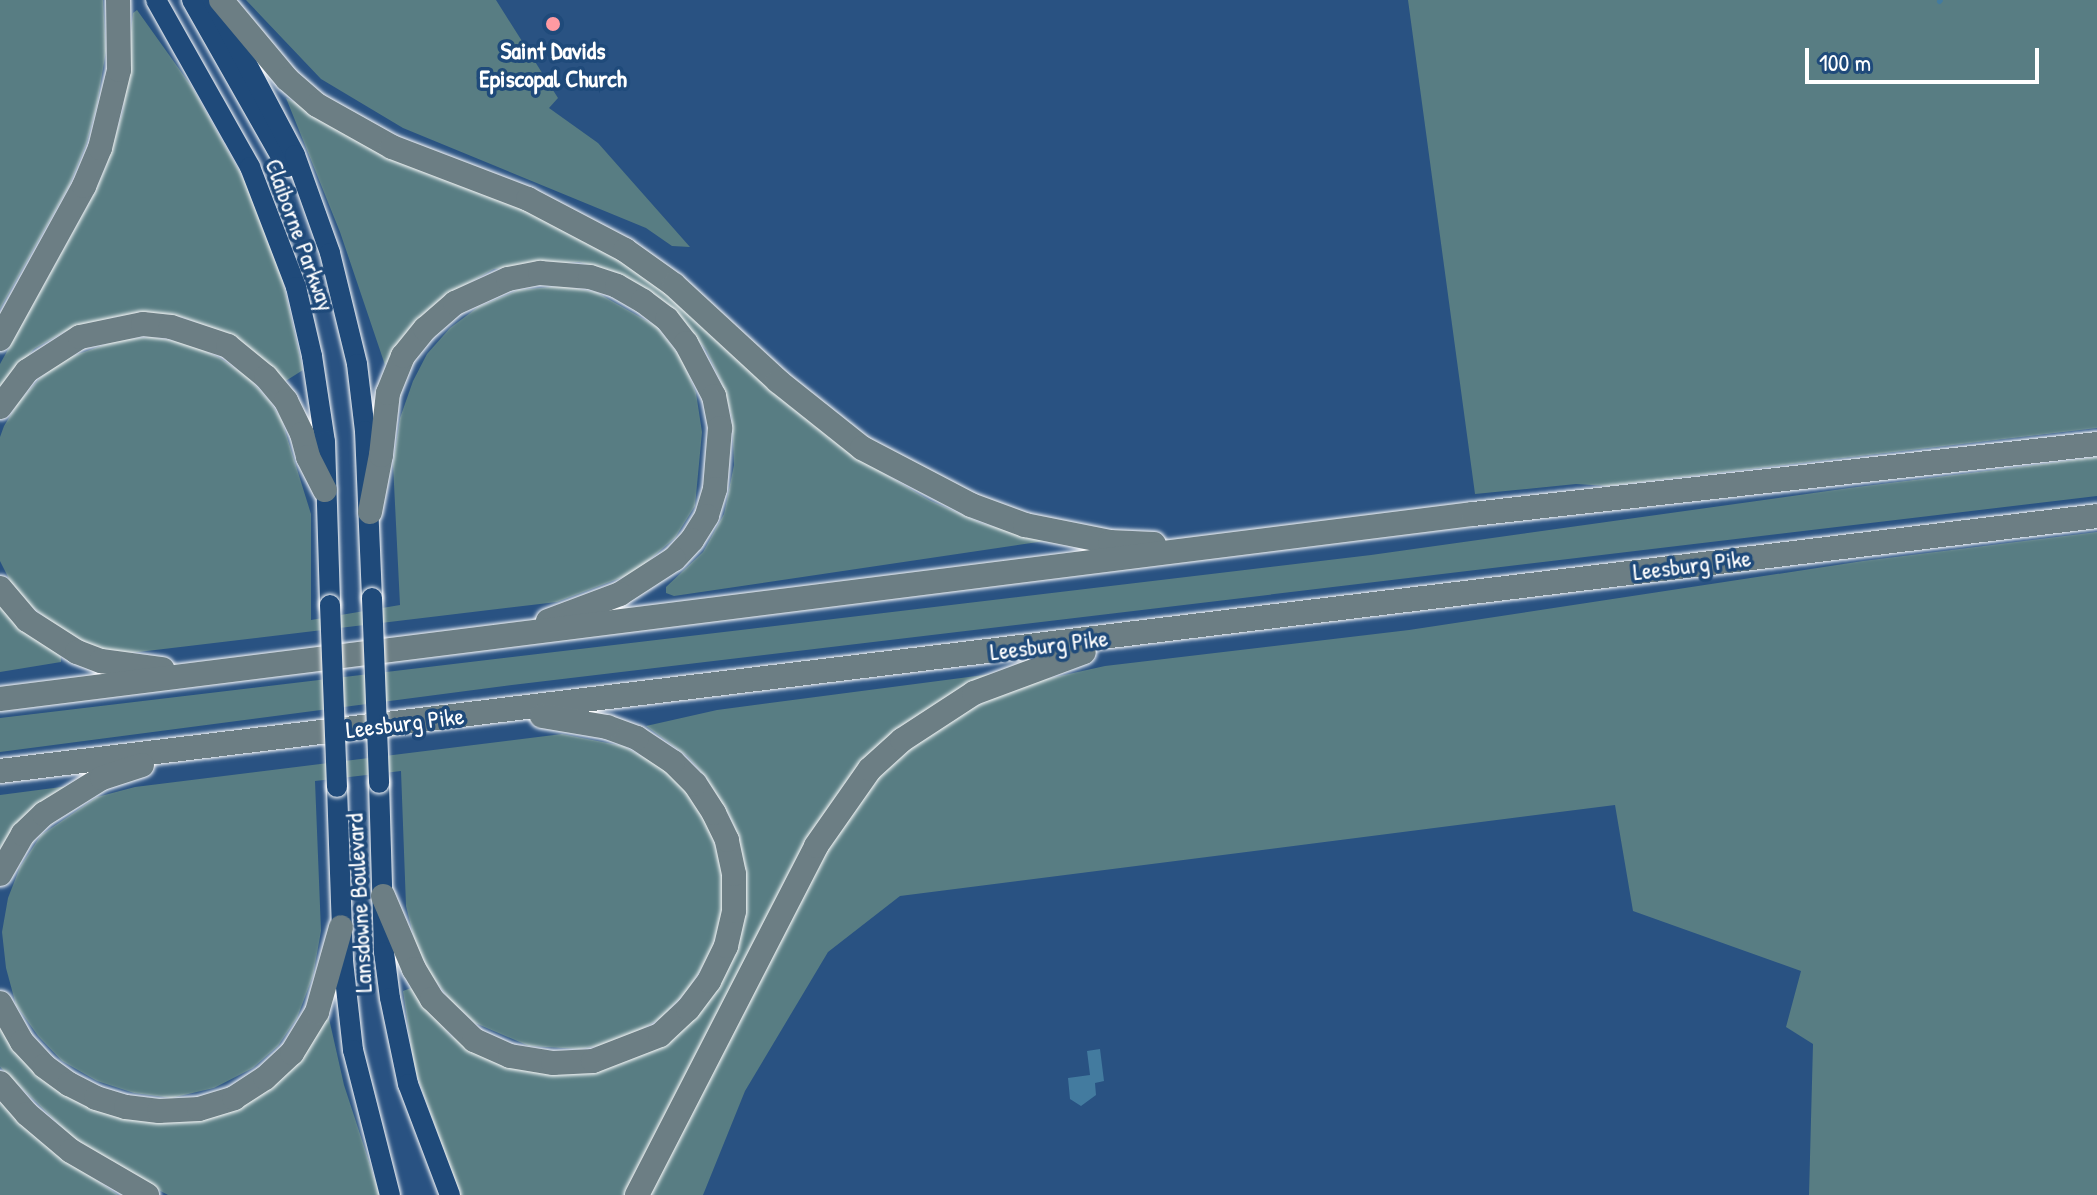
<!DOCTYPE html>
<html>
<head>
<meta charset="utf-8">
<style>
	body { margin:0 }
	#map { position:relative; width:2097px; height:1195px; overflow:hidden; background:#295282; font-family:"Patrick Hand",sans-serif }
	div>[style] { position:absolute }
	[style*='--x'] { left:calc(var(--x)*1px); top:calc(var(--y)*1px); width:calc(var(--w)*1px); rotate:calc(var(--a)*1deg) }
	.green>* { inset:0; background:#587d83 }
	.water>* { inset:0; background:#437b9f }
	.stream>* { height:5px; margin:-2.5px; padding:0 2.5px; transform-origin:2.5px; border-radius:2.5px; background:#437b9f }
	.roads { filter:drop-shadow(0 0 2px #fff) drop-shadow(0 0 2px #fff) }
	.secondary>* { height:20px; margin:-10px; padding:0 10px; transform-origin:10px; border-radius:10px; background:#1f4a7a }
	.motorway>* { height:24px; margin:-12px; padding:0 12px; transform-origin:12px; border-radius:12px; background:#6c7e84 }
	.bridges { filter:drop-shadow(0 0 2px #fff) drop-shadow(0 0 2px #fff) }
	.secondary-bridge>* { height:20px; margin:-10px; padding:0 10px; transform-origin:10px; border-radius:10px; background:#1f4a7a }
	.dots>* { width:22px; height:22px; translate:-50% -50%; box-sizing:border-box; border:4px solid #1f4a7a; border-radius:50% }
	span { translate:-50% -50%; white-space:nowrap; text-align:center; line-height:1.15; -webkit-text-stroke:7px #1f4a7a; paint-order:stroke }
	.poi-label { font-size:24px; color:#fff; font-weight:700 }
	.street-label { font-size:24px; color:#fff }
	.scale { position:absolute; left:1805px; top:48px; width:234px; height:36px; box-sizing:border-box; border:4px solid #fff; border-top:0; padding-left:10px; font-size:24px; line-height:28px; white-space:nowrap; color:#fff; -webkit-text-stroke:6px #1f4a7a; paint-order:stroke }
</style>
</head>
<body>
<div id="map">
	<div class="green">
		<i style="clip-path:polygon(0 0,103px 0,106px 51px,97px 105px,86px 145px,69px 186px,0 309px)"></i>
		<i style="clip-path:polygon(246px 0,496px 0,558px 98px,549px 108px,598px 143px,690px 247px,672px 246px,646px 228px,403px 128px,321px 79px)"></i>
		<i style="clip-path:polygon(1408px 0,2097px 0,2097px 428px,1607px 486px,1576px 484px,1475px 494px)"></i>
		<i style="clip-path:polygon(137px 10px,192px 87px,245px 181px,280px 268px,303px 370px,284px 382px,231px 336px,182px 317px,146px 313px,115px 317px,64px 332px,34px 349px,0 388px,0 364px,95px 192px,106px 166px,123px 111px,133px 13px)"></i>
		<i style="clip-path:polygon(286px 98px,583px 236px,688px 306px,833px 439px,880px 471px,929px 500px,981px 523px,1045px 541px,674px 596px,666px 593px,666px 587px,703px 552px,724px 514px,734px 465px,732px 418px,723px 386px,706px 350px,679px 316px,617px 273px,579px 262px,494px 269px,458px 289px,393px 352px,385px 365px,340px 232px)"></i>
		<i style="clip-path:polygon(561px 286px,596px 292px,656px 326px,682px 359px,696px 393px,702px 432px,695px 506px,675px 538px,634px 573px,557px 602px,130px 653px,96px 648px,58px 628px,31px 606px,11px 583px,0 561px,0 437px,4px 426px,18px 403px,40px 378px,64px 359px,118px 340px,150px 337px,187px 343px,220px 358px,248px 377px,271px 403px,282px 421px,311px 514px,311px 620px,400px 605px,393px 464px,400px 418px,413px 381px,427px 354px,450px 328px,478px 307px,518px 290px)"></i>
		<i style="clip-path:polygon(2097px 457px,2097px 496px,512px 685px,0 752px,0 718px,1371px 555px,1849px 488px)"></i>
		<i style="clip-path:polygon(2097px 532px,2097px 1195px,1809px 1195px,1813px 1044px,1786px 1027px,1801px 971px,1633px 911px,1615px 805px,900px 896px,828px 952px,745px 1091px,703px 1195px,650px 1195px,836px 824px,890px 762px,963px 713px,997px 695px,1046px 679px,1105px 666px,1409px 630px,1863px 561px)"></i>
		<i style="clip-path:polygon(0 603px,61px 657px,61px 662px,0 672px)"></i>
		<i style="clip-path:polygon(1007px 672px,889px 742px,630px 1195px,460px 1195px,414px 1068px,403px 991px,411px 988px,450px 1035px,480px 1055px,564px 1073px,704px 1006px,739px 838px,729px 815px,705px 776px,687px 756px,646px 726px,717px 710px)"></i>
		<i style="clip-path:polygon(562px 734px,623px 746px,660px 766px,679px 781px,709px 826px,723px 869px,722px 918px,710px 955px,687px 991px,661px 1018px,632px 1035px,605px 1045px,579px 1049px,529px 1046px,475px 1023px,451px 1001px,430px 974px,415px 942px,406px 906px,401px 771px,315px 781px,321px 931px,313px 976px,297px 1018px,278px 1046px,253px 1068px,214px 1088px,171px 1098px,134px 1093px,97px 1081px,62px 1061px,38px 1036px,16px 1005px,6px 968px,2px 932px,8px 898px,20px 867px,41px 835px,97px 797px,135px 787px)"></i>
		<i style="clip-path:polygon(69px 786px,0 856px,0 795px)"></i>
		<i style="clip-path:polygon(328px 1014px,344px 1085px,380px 1195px,168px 1195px,115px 1167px,71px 1136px,0 1067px,0 1026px,49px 1084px,83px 1105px,118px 1117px,162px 1121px,211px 1114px)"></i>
		<i style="clip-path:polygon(0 1101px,40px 1141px,118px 1195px,0 1195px)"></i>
	</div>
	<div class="water">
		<i style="clip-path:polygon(1100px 1049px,1104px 1081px,1095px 1083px,1096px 1095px,1081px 1106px,1070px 1099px,1068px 1078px,1090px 1075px,1087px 1051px)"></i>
	</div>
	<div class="stream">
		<i style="--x:1939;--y:1;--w:1;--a:-45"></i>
	</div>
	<div class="roads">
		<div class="secondary">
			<i style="--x:156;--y:0;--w:192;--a:60.6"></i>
			<i style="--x:250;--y:167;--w:129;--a:69"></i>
			<i style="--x:296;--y:287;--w:71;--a:76.9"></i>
			<i style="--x:312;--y:356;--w:87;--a:81.4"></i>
			<i style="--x:325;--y:442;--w:163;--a:88.2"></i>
			<i style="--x:192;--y:0;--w:192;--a:60.4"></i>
			<i style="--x:213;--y:0;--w:175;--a:62.1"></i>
			<i style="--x:295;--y:155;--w:104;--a:70.3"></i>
			<i style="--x:330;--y:253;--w:114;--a:76.3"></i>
			<i style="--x:357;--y:364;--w:67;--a:83.2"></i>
			<i style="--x:365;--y:431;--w:167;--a:87.6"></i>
			<i style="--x:379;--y:783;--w:169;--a:88.3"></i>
			<i style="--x:384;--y:952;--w:46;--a:82.6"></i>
			<i style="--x:390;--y:998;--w:88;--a:78.2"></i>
			<i style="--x:408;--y:1084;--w:119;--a:69.3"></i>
			<i style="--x:337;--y:787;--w:174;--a:88"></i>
			<i style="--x:343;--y:961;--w:90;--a:83.6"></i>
			<i style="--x:353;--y:1050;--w:150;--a:75.7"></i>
		</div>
		<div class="motorway">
			<i style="--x:221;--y:0;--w:103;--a:50.1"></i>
			<i style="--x:287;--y:79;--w:40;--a:41"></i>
			<i style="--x:317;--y:105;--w:86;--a:29.2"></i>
			<i style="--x:392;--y:147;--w:146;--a:20.9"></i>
			<i style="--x:528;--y:199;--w:110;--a:27.7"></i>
			<i style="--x:625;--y:250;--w:60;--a:35.5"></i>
			<i style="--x:674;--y:285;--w:142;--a:42.7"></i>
			<i style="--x:778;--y:381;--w:107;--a:38.6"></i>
			<i style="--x:862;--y:448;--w:123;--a:27.6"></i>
			<i style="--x:971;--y:505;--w:58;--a:20.3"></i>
			<i style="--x:1025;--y:525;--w:87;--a:11.3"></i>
			<i style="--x:1110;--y:542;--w:44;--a:2.6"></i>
			<i style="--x:0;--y:339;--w:175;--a:-61.2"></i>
			<i style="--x:84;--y:186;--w:41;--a:-67.2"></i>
			<i style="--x:100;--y:148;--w:80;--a:-76.3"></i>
			<i style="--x:119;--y:70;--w:70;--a:-90.8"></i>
			<i style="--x:0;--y:407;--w:45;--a:-53.1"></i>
			<i style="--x:27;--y:371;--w:63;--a:-32.7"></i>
			<i style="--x:80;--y:337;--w:64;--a:-11.7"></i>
			<i style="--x:143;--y:324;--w:28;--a:6"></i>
			<i style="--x:171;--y:327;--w:60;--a:18.4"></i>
			<i style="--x:228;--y:346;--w:49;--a:39.2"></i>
			<i style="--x:266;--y:377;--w:31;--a:50"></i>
			<i style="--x:286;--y:401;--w:37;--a:64"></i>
			<i style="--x:302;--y:434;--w:24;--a:75"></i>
			<i style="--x:308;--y:457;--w:37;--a:63"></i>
			<i style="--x:370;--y:512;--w:58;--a:-79.1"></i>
			<i style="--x:381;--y:455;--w:62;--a:-83.6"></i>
			<i style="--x:388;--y:393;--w:40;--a:-68"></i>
			<i style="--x:403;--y:356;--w:35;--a:-51"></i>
			<i style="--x:425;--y:329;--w:40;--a:-41"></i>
			<i style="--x:455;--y:303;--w:58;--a:-24.4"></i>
			<i style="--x:508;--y:279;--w:33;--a:-11"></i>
			<i style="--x:540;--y:273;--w:50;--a:4.6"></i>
			<i style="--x:590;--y:277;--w:28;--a:18"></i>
			<i style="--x:617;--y:286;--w:30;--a:30"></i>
			<i style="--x:643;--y:301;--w:30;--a:37"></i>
			<i style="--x:667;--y:319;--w:31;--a:52"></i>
			<i style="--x:686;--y:343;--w:60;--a:62.2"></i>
			<i style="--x:714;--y:396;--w:33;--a:79"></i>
			<i style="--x:720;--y:428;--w:61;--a:94.7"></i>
			<i style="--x:715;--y:489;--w:28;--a:107"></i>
			<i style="--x:707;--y:516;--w:28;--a:122"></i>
			<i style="--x:692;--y:540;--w:26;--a:133"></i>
			<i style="--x:674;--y:559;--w:64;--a:147.1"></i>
			<i style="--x:620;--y:594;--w:77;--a:159.4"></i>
			<i style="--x:0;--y:588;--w:42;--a:49.8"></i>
			<i style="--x:27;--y:620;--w:59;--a:32.6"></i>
			<i style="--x:77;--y:652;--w:26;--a:21"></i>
			<i style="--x:101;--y:661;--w:62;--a:7.5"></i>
			<i style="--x:0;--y:699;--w:1485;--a:-7.16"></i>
			<i style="--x:1473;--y:514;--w:628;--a:-6.4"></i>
			<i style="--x:0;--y:771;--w:2112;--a:-6.93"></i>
			<i style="--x:0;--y:874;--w:46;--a:-60.1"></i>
			<i style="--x:23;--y:834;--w:29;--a:-44"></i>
			<i style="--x:44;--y:814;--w:68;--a:-31.8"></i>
			<i style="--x:102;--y:778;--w:42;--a:-18"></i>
			<i style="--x:383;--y:896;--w:79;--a:67"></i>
			<i style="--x:414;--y:969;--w:35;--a:59"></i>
			<i style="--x:432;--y:999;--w:59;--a:44.3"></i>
			<i style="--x:474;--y:1040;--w:39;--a:24"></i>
			<i style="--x:510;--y:1056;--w:44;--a:9.2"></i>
			<i style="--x:553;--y:1063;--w:40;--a:-2.9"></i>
			<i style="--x:593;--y:1061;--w:72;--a:-21.2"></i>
			<i style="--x:660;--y:1035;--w:38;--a:-43"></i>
			<i style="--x:688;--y:1009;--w:35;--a:-53"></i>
			<i style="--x:709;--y:981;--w:39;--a:-64"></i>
			<i style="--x:726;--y:946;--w:36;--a:-77"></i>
			<i style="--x:734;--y:911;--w:37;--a:-90"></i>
			<i style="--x:734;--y:874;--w:35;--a:-102"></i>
			<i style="--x:727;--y:840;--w:30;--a:-116"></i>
			<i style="--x:714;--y:813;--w:35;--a:-123"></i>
			<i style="--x:695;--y:784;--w:31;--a:-135"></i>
			<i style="--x:673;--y:762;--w:43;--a:-146.3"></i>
			<i style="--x:637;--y:738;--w:32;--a:-160"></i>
			<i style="--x:607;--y:727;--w:66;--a:-170.4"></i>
			<i style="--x:0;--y:1003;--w:45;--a:60.6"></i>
			<i style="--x:22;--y:1042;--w:33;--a:47"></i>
			<i style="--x:44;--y:1066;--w:31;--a:36"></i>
			<i style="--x:69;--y:1084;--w:30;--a:27"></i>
			<i style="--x:96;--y:1098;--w:31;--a:17"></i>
			<i style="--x:126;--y:1107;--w:33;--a:7"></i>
			<i style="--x:159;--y:1111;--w:40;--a:-2.9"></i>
			<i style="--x:199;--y:1109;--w:37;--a:-17"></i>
			<i style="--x:234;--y:1098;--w:37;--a:-33"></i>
			<i style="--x:265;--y:1078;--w:37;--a:-43"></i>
			<i style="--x:292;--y:1053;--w:48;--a:-58.6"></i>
			<i style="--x:317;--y:1012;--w:88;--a:-74.2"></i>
			<i style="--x:0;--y:1083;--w:41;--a:48.9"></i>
			<i style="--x:27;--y:1114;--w:57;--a:40.1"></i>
			<i style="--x:71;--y:1151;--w:88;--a:30.1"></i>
			<i style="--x:637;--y:1195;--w:392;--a:-62.8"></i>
			<i style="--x:816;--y:846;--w:94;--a:-55"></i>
			<i style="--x:870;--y:769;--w:43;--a:-42.2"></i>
			<i style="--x:902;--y:740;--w:86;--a:-33.1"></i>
			<i style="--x:974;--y:693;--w:117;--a:-20.4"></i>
		</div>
	</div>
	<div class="bridges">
		<div class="secondary-bridge">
			<i style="--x:372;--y:598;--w:185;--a:87.8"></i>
			<i style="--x:330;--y:605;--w:182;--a:87.8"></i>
		</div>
	</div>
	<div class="dots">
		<i style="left:553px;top:24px;background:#ff9aa2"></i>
	</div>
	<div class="poi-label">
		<span style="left:553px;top:65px">Saint Davids<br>Episcopal Church</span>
	</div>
	<div class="street-label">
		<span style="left:300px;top:235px;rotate:70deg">Claiborne Parkway</span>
		<span style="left:1692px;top:565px;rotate:-7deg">Leesburg Pike</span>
		<span style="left:1049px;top:645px;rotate:-7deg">Leesburg Pike</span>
		<span style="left:405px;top:723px;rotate:-7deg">Leesburg Pike</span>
		<span style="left:359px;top:903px;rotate:-93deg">Lansdowne Boulevard</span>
	</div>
	<div class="scale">100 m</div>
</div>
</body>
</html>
